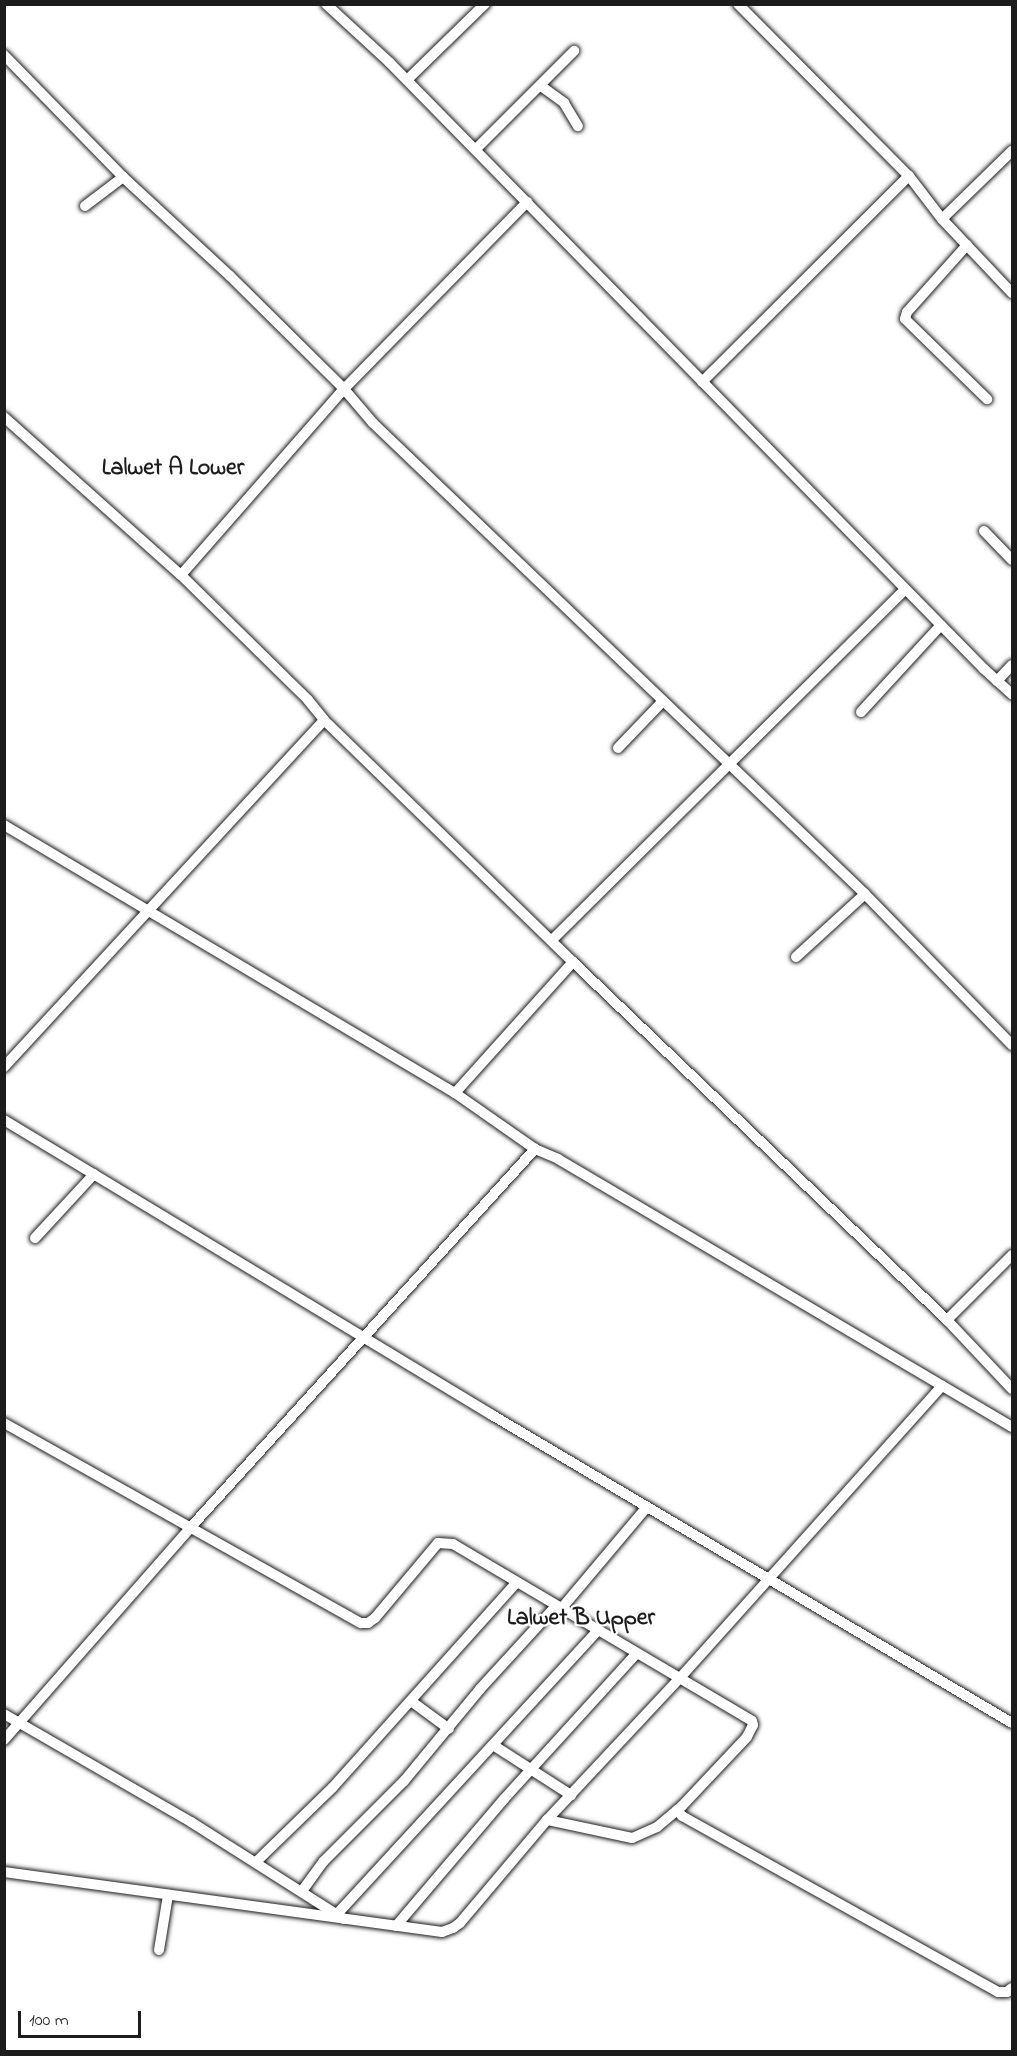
<!DOCTYPE html>
<html>
<head>
<meta charset="utf-8">
<style>
	body { margin:0 }
	#map { position:relative; width:1017px; height:2056px; overflow:hidden; background:#fff; font-family:"Indie Flower",sans-serif }
	div>[style] { position:absolute }
	[style*='--x'] { left:calc(var(--x)*1px); top:calc(var(--y)*1px); width:calc(var(--w)*1px); rotate:calc(var(--a)*1deg) }
	.roads { filter:drop-shadow(0 0 2px #1c1c1c) drop-shadow(0 0 2px #1c1c1c) }
	.street>* { height:10px; margin:-5px; padding:0 5px; transform-origin:5px; border-radius:5px; background:#fff }
	span { translate:-50% -50%; white-space:nowrap; text-align:center; line-height:1.15; -webkit-text-stroke:4.5px #fff; paint-order:stroke }
	.quarter-label { font-size:24px; color:#1c1c1c; font-weight:700 }
	.frame { position:absolute; inset:0; border:6px solid #1c1c1c; pointer-events:none }
	.scale { position:absolute; left:18px; top:2011px; width:123px; height:27px; box-sizing:border-box; border:3px solid #1c1c1c; border-top:0; padding-left:8px; font-size:18px; line-height:21px; white-space:nowrap; color:#1c1c1c; -webkit-text-stroke:4px #fff; paint-order:stroke }
</style>
</head>
<body>
<div id="map">
	<div class="roads">
		<div class="street">
			<i style="--x:326;--y:4;--w:86;--a:42.6"></i>
			<i style="--x:389;--y:62;--w:850;--a:45.57"></i>
			<i style="--x:984;--y:669;--w:38;--a:42"></i>
			<i style="--x:738;--y:4;--w:243;--a:45.2"></i>
			<i style="--x:909;--y:176;--w:54;--a:52.5"></i>
			<i style="--x:942;--y:219;--w:102;--a:46.6"></i>
			<i style="--x:4;--y:55;--w:170;--a:45.7"></i>
			<i style="--x:123;--y:177;--w:146;--a:42.8"></i>
			<i style="--x:230;--y:276;--w:161;--a:44.7"></i>
			<i style="--x:344;--y:389;--w:45;--a:49.5"></i>
			<i style="--x:373;--y:423;--w:681;--a:43.75"></i>
			<i style="--x:865;--y:894;--w:211;--a:45.8"></i>
			<i style="--x:407;--y:80;--w:109;--a:-44.3"></i>
			<i style="--x:541;--y:86;--w:29;--a:36"></i>
			<i style="--x:564;--y:103;--w:27;--a:59"></i>
			<i style="--x:476;--y:149;--w:139;--a:-45"></i>
			<i style="--x:85;--y:206;--w:48;--a:-37.3"></i>
			<i style="--x:942;--y:219;--w:98;--a:-44.2"></i>
			<i style="--x:967;--y:245;--w:90;--a:131.8"></i>
			<i style="--x:907;--y:312;--w:7;--a:106"></i>
			<i style="--x:905;--y:319;--w:115;--a:44.3"></i>
			<i style="--x:702;--y:382;--w:292;--a:-44.9"></i>
			<i style="--x:4;--y:417;--w:237;--a:41.8"></i>
			<i style="--x:181;--y:575;--w:178;--a:44.5"></i>
			<i style="--x:308;--y:700;--w:26;--a:51"></i>
			<i style="--x:324;--y:720;--w:347;--a:44.2"></i>
			<i style="--x:573;--y:962;--w:518;--a:43.75"></i>
			<i style="--x:947;--y:1320;--w:95;--a:46.7"></i>
			<i style="--x:984;--y:531;--w:40;--a:46"></i>
			<i style="--x:181;--y:575;--w:247;--a:-48.8"></i>
			<i style="--x:344;--y:389;--w:262;--a:-45.6"></i>
			<i style="--x:997;--y:681;--w:22;--a:-47"></i>
			<i style="--x:861;--y:712;--w:118;--a:-47.4"></i>
			<i style="--x:618;--y:748;--w:65;--a:-46.2"></i>
			<i style="--x:4;--y:825;--w:525;--a:30.72"></i>
			<i style="--x:455;--y:1093;--w:98;--a:35"></i>
			<i style="--x:535;--y:1149;--w:25;--a:23"></i>
			<i style="--x:558;--y:1159;--w:527;--a:30.55"></i>
			<i style="--x:552;--y:940;--w:498;--a:-44.8"></i>
			<i style="--x:796;--y:957;--w:93;--a:-42.4"></i>
			<i style="--x:4;--y:1067;--w:472;--a:-47.3"></i>
			<i style="--x:455;--y:1093;--w:176;--a:-48"></i>
			<i style="--x:4;--y:1120;--w:570;--a:31.15"></i>
			<i style="--x:492;--y:1415;--w:604;--a:30.64"></i>
			<i style="--x:35;--y:1238;--w:87;--a:-47.3"></i>
			<i style="--x:947;--y:1320;--w:92;--a:-45"></i>
			<i style="--x:4;--y:1423;--w:409;--a:29.3"></i>
			<i style="--x:361;--y:1623;--w:7;--a:0"></i>
			<i style="--x:368;--y:1623;--w:9;--a:-36"></i>
			<i style="--x:375;--y:1618;--w:98;--a:-50"></i>
			<i style="--x:438;--y:1543;--w:15;--a:4"></i>
			<i style="--x:453;--y:1544;--w:347;--a:30.6"></i>
			<i style="--x:752;--y:1721;--w:4;--a:76"></i>
			<i style="--x:753;--y:1725;--w:13;--a:117"></i>
			<i style="--x:747;--y:1737;--w:95;--a:133.3"></i>
			<i style="--x:682;--y:1806;--w:33;--a:140"></i>
			<i style="--x:657;--y:1827;--w:27;--a:156"></i>
			<i style="--x:632;--y:1838;--w:87;--a:-168"></i>
			<i style="--x:561;--y:1609;--w:133;--a:-49.9"></i>
			<i style="--x:411;--y:1701;--w:47;--a:36.4"></i>
			<i style="--x:4;--y:1714;--w:216;--a:30"></i>
			<i style="--x:191;--y:1822;--w:181;--a:32.4"></i>
			<i style="--x:4;--y:1740;--w:282;--a:-48.7"></i>
			<i style="--x:190;--y:1528;--w:513;--a:-47.69"></i>
			<i style="--x:493;--y:1745;--w:93;--a:32.7"></i>
			<i style="--x:677;--y:1810;--w:8;--a:50"></i>
			<i style="--x:682;--y:1816;--w:362;--a:29.1"></i>
			<i style="--x:998;--y:1992;--w:9;--a:0"></i>
			<i style="--x:1007;--y:1992;--w:6;--a:-39"></i>
			<i style="--x:256;--y:1862;--w:107;--a:-44.2"></i>
			<i style="--x:333;--y:1787;--w:275;--a:-48.1"></i>
			<i style="--x:4;--y:1872;--w:442;--a:7.8"></i>
			<i style="--x:442;--y:1932;--w:12;--a:-20"></i>
			<i style="--x:453;--y:1928;--w:9;--a:-36"></i>
			<i style="--x:460;--y:1923;--w:135;--a:-49.8"></i>
			<i style="--x:547;--y:1820;--w:193;--a:-46.9"></i>
			<i style="--x:679;--y:1679;--w:394;--a:-48.1"></i>
			<i style="--x:302;--y:1891;--w:37;--a:-54"></i>
			<i style="--x:324;--y:1861;--w:113;--a:-45"></i>
			<i style="--x:404;--y:1781;--w:119;--a:-50.4"></i>
			<i style="--x:480;--y:1689;--w:113;--a:-47.5"></i>
			<i style="--x:338;--y:1913;--w:383;--a:-47.4"></i>
			<i style="--x:396;--y:1926;--w:167;--a:-49.6"></i>
			<i style="--x:504;--y:1799;--w:196;--a:-47.7"></i>
			<i style="--x:159;--y:1950;--w:56;--a:-80.7"></i>
		</div>
	</div>
	<div class="quarter-label">
		<span style="left:173px;top:469px">Lalwet A Lower</span>
		<span style="left:581px;top:1619px">Lalwet B Upper</span>
	</div>
	<div class="frame"></div>
	<div class="scale">100 m</div>
</div>
</body>
</html>
